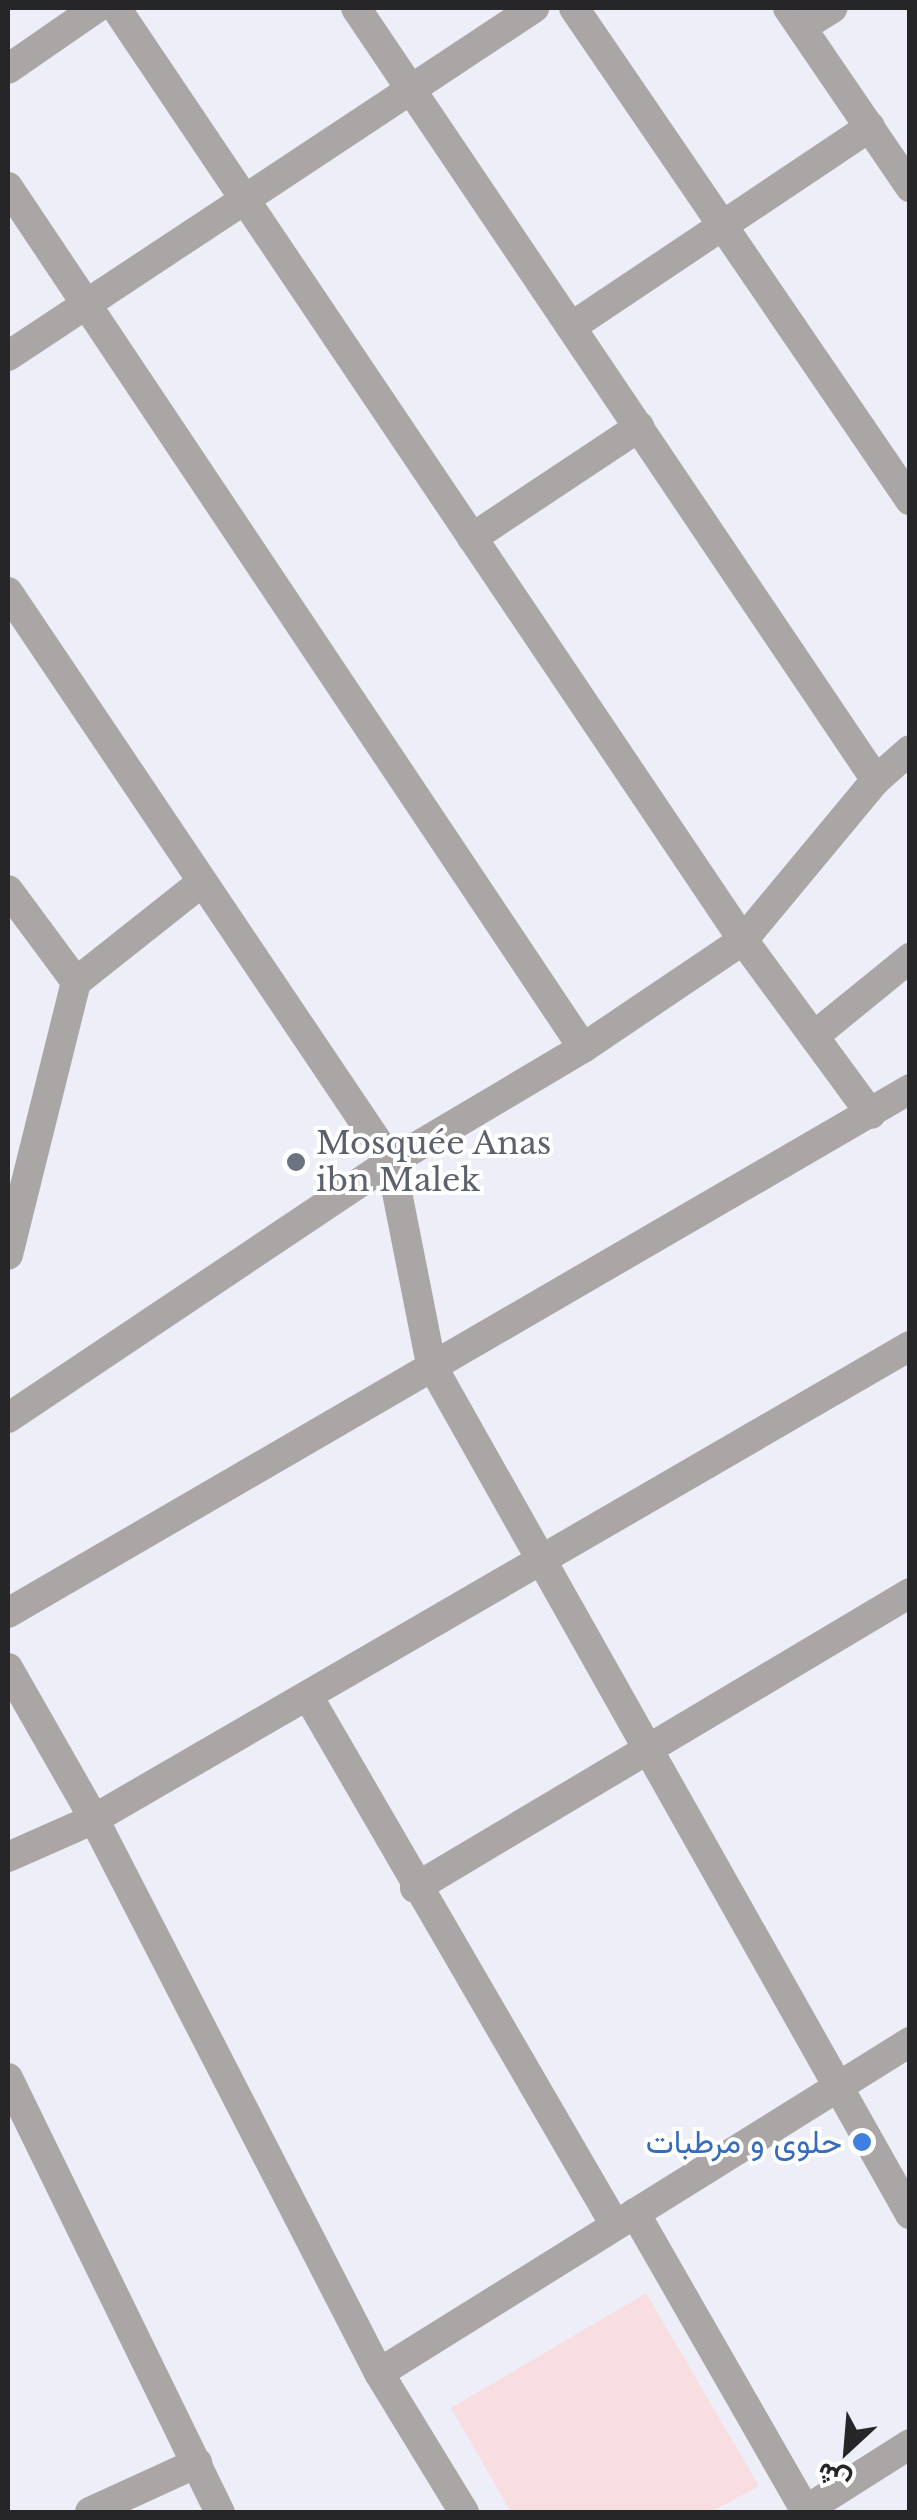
<!DOCTYPE html>
<html>
<head>
<meta charset="utf-8">
<style>
	body { margin:0 }
	#map { position:relative; width:917px; height:2520px; overflow:hidden; background:#edeef7; font-family:"Libre Baskerville",Vazirmatn,serif }
	div>[style] { position:absolute }
	[style*='--x'] { left:calc(var(--x)*1px); top:calc(var(--y)*1px); width:calc(var(--w)*1px); rotate:calc(var(--a)*1deg) }
	.education>* { inset:0; background:#f8dde1 }
	.street>* { height:30px; margin:-15px; padding:0 15px; transform-origin:15px; border-radius:15px; background:#aaa6a5 }
	.dots>* { width:28px; height:28px; translate:-50% -50%; box-sizing:border-box; border:5px solid #fff; border-radius:50% }
	span { translate:-50% -50%; white-space:nowrap; text-align:center; line-height:1.15; -webkit-text-stroke:8px #fff; paint-order:stroke }
	.worship-label { font-size:32px; color:#5b616d }
	.left { translate:0 -50%; text-align:left }
	.shop-label { font-size:32px; color:#366cbe }
	.right { translate:-100% -50%; text-align:right }
	.frame { position:absolute; inset:0; border:10px solid #262629; pointer-events:none }
	.north { position:absolute; left:797px; top:2400px; width:100px; height:100px; -webkit-text-stroke:8px #fff; paint-order:stroke; rotate:206deg; font-size:28px; font-weight:700; line-height:40px; text-align:center; color:#262629 }
	.north::after { content:''; display:block; margin:auto; width:35px; height:45px; background:#262629; clip-path:polygon(50% 0,100% 100%,50% 72%,0 100%) }
</style>
</head>
<body>
<div id="map">
	<div class="education">
		<i style="clip-path:polygon(646px 2293px,759px 2486px,711px 2512px,511px 2512px,451px 2408px)"></i>
	</div>
	<div class="street">
		<i style="--x:116;--y:8;--w:1123;--a:56.07"></i>
		<i style="--x:743;--y:940;--w:216;--a:53.7"></i>
		<i style="--x:356;--y:8;--w:931;--a:56.04"></i>
		<i style="--x:574;--y:8;--w:596;--a:55.67"></i>
		<i style="--x:788;--y:8;--w:217;--a:55.7"></i>
		<i style="--x:802;--y:27;--w:36;--a:-32"></i>
		<i style="--x:8;--y:69;--w:107;--a:-34.7"></i>
		<i style="--x:8;--y:187;--w:1035;--a:56.26"></i>
		<i style="--x:571;--y:327;--w:360;--a:-33.8"></i>
		<i style="--x:8;--y:356;--w:631;--a:-33.49"></i>
		<i style="--x:472;--y:538;--w:201;--a:-33.6"></i>
		<i style="--x:8;--y:592;--w:687;--a:56.1"></i>
		<i style="--x:391;--y:1162;--w:206;--a:78.8"></i>
		<i style="--x:431;--y:1364;--w:976;--a:60.6"></i>
		<i style="--x:8;--y:890;--w:114;--a:53.5"></i>
		<i style="--x:76;--y:982;--w:281;--a:104"></i>
		<i style="--x:76;--y:982;--w:161;--a:-38.4"></i>
		<i style="--x:814;--y:1036;--w:124;--a:-39.1"></i>
		<i style="--x:8;--y:1418;--w:461;--a:-33.8"></i>
		<i style="--x:391;--y:1162;--w:223;--a:-30.7"></i>
		<i style="--x:583;--y:1048;--w:193;--a:-34"></i>
		<i style="--x:743;--y:940;--w:208;--a:-50.3"></i>
		<i style="--x:876;--y:780;--w:45;--a:-41.4"></i>
		<i style="--x:8;--y:1613;--w:1043;--a:-30.15"></i>
		<i style="--x:8;--y:1668;--w:174;--a:60.3"></i>
		<i style="--x:94;--y:1819;--w:623;--a:62.78"></i>
		<i style="--x:379;--y:2373;--w:163;--a:58.6"></i>
		<i style="--x:308;--y:1696;--w:612;--a:59.87"></i>
		<i style="--x:8;--y:1857;--w:94;--a:-23.8"></i>
		<i style="--x:94;--y:1819;--w:943;--a:-30.1"></i>
		<i style="--x:415;--y:1888;--w:576;--a:-30.79"></i>
		<i style="--x:8;--y:2078;--w:483;--a:64"></i>
		<i style="--x:635;--y:2213;--w:344;--a:60.2"></i>
		<i style="--x:379;--y:2373;--w:626;--a:-31.94"></i>
		<i style="--x:90;--y:2512;--w:118;--a:-24.6"></i>
		<i style="--x:803;--y:2512;--w:127;--a:-32.4"></i>
	</div>
	<div class="dots">
		<i style="left:296px;top:1162px;background:#6b7280"></i>
		<i style="left:862px;top:2142px;background:#3f7fe0"></i>
	</div>
	<div class="worship-label">
		<span class="left" style="left:316px;top:1162px">Mosquée Anas<br>ibn Malek</span>
	</div>
	<div class="shop-label">
		<span class="right" style="left:842px;top:2142px">حلوى و مرطبات</span>
	</div>
	<div class="frame"></div>
	<div class="north">ش</div>
</div>
</body>
</html>
